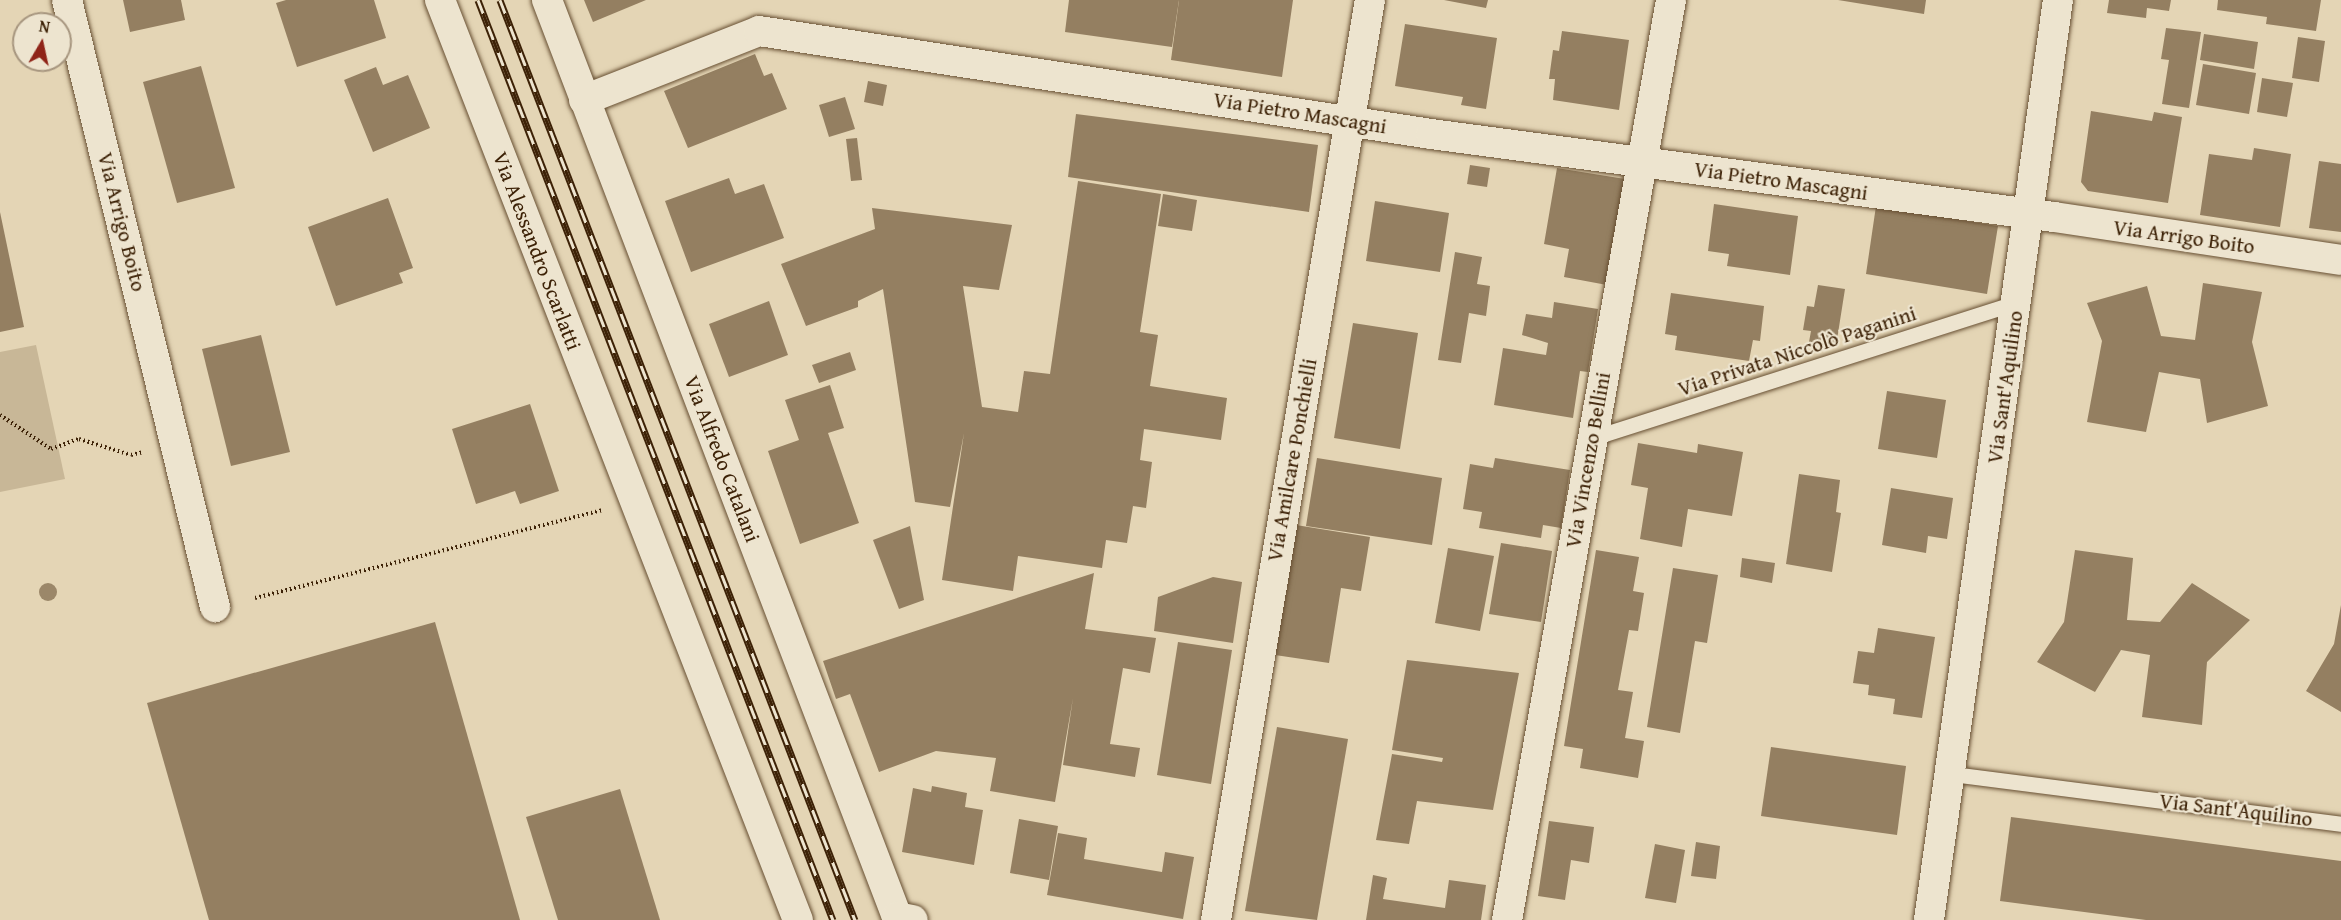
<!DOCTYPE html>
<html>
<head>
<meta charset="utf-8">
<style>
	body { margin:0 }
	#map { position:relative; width:2341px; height:920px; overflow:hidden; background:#e4d5b5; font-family:"Gentium Book Plus",serif }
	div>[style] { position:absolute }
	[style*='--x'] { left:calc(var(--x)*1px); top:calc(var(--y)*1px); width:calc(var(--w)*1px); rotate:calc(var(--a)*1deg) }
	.green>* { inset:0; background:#c8b797 }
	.building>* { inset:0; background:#947f61 }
	.path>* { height:4px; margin-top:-2px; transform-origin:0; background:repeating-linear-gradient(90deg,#3d2207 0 1.5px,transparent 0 4.5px) }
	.roads { filter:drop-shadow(0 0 2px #674f32) drop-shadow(0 0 2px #674f32) }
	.lane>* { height:15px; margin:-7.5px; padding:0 7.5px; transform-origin:7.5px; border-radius:7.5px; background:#ede4cf }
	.street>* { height:30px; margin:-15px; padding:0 15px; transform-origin:15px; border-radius:15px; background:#ede4cf }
	.rail>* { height:7px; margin-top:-3.5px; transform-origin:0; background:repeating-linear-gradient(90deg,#ede4cf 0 14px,#3d2207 0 28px); box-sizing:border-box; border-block:2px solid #3d2207 }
	.trees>* { width:18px; height:18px; margin:-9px; border-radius:50%; background:#9b8769 }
	span { translate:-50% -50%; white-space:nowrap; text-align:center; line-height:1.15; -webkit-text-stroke:4.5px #ede4cf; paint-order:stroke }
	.street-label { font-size:21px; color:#3d2207 }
	.north { position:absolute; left:12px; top:12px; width:60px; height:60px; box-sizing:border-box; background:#ede4cf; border:2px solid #a7967f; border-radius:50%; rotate:9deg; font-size:16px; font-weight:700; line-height:24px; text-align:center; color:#3d2207 }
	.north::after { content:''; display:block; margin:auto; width:21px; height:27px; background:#8f2418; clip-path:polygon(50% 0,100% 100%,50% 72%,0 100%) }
</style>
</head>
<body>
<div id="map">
	<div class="green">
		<i style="clip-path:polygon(36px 345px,65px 479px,0 492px,0 352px)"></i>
	</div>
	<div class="building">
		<i style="clip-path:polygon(123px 0,181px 0,185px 20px,130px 32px)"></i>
		<i style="clip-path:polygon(286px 0,374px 0,386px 38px,297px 67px,276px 3px)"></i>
		<i style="clip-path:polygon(584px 0,646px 0,593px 22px)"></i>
		<i style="clip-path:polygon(1069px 0,1179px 0,1172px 47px,1065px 32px)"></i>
		<i style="clip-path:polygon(1179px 0,1293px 0,1282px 77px,1171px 60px)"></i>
		<i style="clip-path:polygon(1444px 0,1488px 0,1486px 8px)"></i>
		<i style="clip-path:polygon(1838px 0,1926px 0,1924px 14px)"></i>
		<i style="clip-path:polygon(2109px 0,2171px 0,2169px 11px,2147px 8px,2146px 18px,2107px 13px)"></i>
		<i style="clip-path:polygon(2218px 0,2321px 0,2316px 31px,2266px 24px,2267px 17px,2217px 10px)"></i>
		<i style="clip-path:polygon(1405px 24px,1497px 38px,1486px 109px,1461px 105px,1463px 97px,1395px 86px)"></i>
		<i style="clip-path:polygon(2166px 28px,2201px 32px,2189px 108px,2162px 104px,2169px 60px,2161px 59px)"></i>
		<i style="clip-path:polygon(1562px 31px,1629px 40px,1619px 110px,1553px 100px,1555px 79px,1549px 79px,1553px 50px,1559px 51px)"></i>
		<i style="clip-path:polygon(2204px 34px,2258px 42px,2254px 69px,2200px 60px)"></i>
		<i style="clip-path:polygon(2298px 37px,2325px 41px,2319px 82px,2292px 78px)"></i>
		<i style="clip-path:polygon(755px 54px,764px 76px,772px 73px,787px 109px,688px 148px,664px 91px)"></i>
		<i style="clip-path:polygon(2203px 64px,2256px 73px,2249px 114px,2196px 105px)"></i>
		<i style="clip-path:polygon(201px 66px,235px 188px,177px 203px,143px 82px)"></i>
		<i style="clip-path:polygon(376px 67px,383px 85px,408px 75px,430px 128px,373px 152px,344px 80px)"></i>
		<i style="clip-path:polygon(2262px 78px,2293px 83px,2287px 117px,2257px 112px)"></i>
		<i style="clip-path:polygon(868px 81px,887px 85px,883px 106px,864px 102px)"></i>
		<i style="clip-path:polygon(845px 97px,855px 129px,829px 137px,819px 105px)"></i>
		<i style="clip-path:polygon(2091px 111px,2152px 121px,2154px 112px,2182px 117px,2168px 203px,2088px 191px,2081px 182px)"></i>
		<i style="clip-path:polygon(1076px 114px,1318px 145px,1309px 212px,1068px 177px)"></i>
		<i style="clip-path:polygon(857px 138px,862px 180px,851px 181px,846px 139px)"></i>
		<i style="clip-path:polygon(2254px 148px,2291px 154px,2280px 227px,2200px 215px,2209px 154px,2252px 160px)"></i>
		<i style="clip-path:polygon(2319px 161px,2341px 164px,2341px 232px,2309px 228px)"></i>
		<i style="clip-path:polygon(1470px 165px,1490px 168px,1487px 187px,1467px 184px)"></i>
		<i style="clip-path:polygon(1557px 168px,1625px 179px,1607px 285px,1564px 277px,1569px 249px,1544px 244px)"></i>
		<i style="clip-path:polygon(729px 178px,735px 194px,764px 184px,784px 238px,691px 272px,665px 201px)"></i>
		<i style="clip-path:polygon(1078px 181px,1161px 194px,1140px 332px,1158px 335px,1150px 386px,1227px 398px,1221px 440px,1144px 429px,1140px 460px,1152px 462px,1146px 508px,1133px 506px,1127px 543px,1106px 540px,1102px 568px,1018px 556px,1013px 591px,942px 580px,964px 433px,950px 507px,915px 502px,883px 289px,858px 301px,858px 307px,806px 326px,781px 264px,875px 229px,872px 208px,1012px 225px,999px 290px,963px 286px,982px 407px,1018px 412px,1024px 371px,1050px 374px)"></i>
		<i style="clip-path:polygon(1163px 194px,1197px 200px,1192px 231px,1158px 226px)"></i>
		<i style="clip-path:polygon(388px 198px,413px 268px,399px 273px,403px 283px,336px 306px,308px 227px)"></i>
		<i style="clip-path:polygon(1375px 201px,1449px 213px,1440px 272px,1366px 261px)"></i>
		<i style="clip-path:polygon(1714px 204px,1798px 216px,1790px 275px,1727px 266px,1729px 254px,1708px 251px)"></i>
		<i style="clip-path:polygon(1876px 206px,1998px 226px,1987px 294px,1866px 274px)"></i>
		<i style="clip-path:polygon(0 212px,24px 327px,0 332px)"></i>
		<i style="clip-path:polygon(1455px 252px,1482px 257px,1477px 284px,1490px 286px,1486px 316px,1469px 313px,1461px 363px,1438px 360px)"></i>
		<i style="clip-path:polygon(2203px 283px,2262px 292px,2252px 342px,2268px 406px,2207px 423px,2200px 379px,2159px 372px,2146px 432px,2087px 422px,2102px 341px,2087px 303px,2147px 286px,2161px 336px,2195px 340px)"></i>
		<i style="clip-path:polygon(1818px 285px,1845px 289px,1836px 346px,1809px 342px,1811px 331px,1803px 330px,1807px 306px,1814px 307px)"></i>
		<i style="clip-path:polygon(1671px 293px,1764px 306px,1760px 341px,1753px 340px,1749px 361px,1675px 350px,1677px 336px,1665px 334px)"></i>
		<i style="clip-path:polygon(769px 301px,788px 355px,729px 377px,709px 324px)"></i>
		<i style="clip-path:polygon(1554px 302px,1598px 309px,1588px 372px,1580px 371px,1573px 418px,1494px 405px,1503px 348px,1546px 355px,1548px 343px,1522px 335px,1526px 314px,1552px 318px)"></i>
		<i style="clip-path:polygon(1353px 323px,1418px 333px,1400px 449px,1334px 438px)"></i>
		<i style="clip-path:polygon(261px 335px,290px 452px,231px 466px,202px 349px)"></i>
		<i style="clip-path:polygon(850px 352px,856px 370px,819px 383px,812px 365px)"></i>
		<i style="clip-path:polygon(830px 385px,844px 428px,828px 433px,859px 523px,800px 544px,768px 451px,799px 440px,785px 400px)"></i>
		<i style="clip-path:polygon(1887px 391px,1946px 400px,1937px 458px,1878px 449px)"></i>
		<i style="clip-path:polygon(530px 404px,559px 491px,520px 504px,515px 491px,476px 504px,452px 429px)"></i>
		<i style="clip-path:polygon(1638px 443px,1697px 453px,1698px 444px,1743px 452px,1732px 516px,1688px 509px,1682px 547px,1640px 539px,1648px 488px,1631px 485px)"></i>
		<i style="clip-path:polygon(1317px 458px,1442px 478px,1432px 545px,1306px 526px)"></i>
		<i style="clip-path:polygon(1495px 458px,1570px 470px,1561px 528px,1543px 525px,1541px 538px,1479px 528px,1482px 512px,1463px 509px,1470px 464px,1493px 468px)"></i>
		<i style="clip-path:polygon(1799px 474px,1840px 480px,1836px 512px,1841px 513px,1832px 572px,1786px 564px)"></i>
		<i style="clip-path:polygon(1891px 488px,1953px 498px,1947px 539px,1928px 536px,1926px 553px,1882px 545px)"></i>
		<i style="clip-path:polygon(1296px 525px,1370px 537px,1361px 591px,1341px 588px,1329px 663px,1275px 655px)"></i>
		<i style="clip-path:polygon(910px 526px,924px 600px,899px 609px,873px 540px)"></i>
		<i style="clip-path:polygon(1501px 543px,1552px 551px,1541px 622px,1489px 614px)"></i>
		<i style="clip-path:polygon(1448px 548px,1494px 556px,1480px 631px,1435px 623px)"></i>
		<i style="clip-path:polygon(1596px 550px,1639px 557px,1633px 591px,1644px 593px,1638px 631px,1629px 630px,1618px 690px,1633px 692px,1625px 738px,1644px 741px,1638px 778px,1580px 768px,1583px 749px,1564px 746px)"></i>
		<i style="clip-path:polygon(2075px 550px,2133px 558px,2127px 620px,2160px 622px,2192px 583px,2250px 620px,2207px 662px,2202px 725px,2142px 717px,2150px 655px,2121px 650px,2095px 692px,2037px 662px,2064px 622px)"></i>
		<i style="clip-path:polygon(1742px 558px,1775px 563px,1772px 583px,1740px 577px)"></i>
		<i style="clip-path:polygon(1673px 568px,1718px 575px,1707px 643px,1695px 641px,1680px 733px,1647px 727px)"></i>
		<i style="clip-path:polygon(1094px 573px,1085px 629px,1156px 638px,1150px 673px,1123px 668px,1110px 744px,1140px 748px,1135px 777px,1063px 765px,1073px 698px,1055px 802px,990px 791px,996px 758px,936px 751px,879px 772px,850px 694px,836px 699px,823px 661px)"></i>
		<i style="clip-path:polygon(1213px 577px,1242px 582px,1233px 643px,1154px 631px,1158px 597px)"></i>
		<i style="clip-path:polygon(2341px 605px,2341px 712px,2306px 691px,2334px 644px)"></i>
		<i style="clip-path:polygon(435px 622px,520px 920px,209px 920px,147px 703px)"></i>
		<i style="clip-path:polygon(1878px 628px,1935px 637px,1922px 718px,1893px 714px,1895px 699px,1868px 695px,1869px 685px,1853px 683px,1858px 651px,1874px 653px)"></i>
		<i style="clip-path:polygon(1178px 642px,1232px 650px,1211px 784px,1157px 775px)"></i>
		<i style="clip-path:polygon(1407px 660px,1519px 673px,1493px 810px,1417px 801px,1409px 844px,1376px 840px,1392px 754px,1442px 762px,1443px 758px,1392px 750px)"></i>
		<i style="clip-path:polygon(1277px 727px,1348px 739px,1317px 920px,1245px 911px)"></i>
		<i style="clip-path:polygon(1771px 747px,1906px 766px,1897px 835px,1761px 816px)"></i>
		<i style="clip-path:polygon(932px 786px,967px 793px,965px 807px,983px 810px,974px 865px,902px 852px,913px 788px,931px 792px)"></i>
		<i style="clip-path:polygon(620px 789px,660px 920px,558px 920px,526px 817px)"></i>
		<i style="clip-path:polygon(2011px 817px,2341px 861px,2341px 920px,2146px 920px,2000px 901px)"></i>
		<i style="clip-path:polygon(1019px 819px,1058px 826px,1049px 880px,1010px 873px)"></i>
		<i style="clip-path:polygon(1549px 821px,1594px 827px,1589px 863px,1571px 860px,1565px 900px,1538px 896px)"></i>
		<i style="clip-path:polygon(1058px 833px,1087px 838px,1084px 859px,1162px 872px,1165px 852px,1194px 857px,1183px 919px,1047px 895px)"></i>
		<i style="clip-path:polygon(1696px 842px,1720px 846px,1716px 879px,1691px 876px)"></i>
		<i style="clip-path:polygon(1655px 844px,1685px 850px,1676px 903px,1645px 898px)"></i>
		<i style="clip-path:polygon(1373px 875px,1387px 878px,1383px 899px,1445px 908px,1449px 880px,1486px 885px,1481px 920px,1366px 920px)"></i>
	</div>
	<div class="path">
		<i style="--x:0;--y:415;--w:61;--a:33.7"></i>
		<i style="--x:51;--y:449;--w:30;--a:-20"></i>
		<i style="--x:79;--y:439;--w:54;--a:17.1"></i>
		<i style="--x:131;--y:455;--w:12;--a:-14"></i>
		<i style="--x:255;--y:598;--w:358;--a:-14.2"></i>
	</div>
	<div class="roads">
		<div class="lane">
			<i style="--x:1592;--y:438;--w:445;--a:-17.7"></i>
			<i style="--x:1952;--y:774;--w:392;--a:7.3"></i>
		</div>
		<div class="street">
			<i style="--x:67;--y:0;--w:625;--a:76.3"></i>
			<i style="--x:440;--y:0;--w:987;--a:68.74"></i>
			<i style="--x:547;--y:0;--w:982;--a:69.11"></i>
			<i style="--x:897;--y:917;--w:16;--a:11"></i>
			<i style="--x:584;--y:100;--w:188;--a:-21.5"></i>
			<i style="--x:759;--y:31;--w:680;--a:8.71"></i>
			<i style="--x:1431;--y:134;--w:629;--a:7.59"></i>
			<i style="--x:2054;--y:217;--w:290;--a:8.5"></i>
			<i style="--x:1216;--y:920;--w:933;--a:-80.5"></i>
			<i style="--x:1507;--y:920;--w:935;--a:-79.89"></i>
			<i style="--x:1929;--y:920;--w:929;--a:-82.02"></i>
		</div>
	</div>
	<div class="rail">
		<i style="--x:478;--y:0;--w:986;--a:68.9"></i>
		<i style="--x:500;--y:0;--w:986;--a:68.9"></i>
	</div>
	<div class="trees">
		<i style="left:48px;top:592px"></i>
	</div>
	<div class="street-label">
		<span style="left:1300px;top:113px;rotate:9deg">Via Pietro Mascagni</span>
		<span style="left:1781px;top:181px;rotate:8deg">Via Pietro Mascagni</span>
		<span style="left:122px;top:222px;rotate:76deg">Via Arrigo Boito</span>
		<span style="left:2184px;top:237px;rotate:8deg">Via Arrigo Boito</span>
		<span style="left:537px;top:251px;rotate:69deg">Via Alessandro Scarlatti</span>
		<span style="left:1797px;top:351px;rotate:-18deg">Via Privata Niccolò Paganini</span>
		<span style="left:2005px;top:387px;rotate:-82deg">Via Sant'Aquilino</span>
		<span style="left:722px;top:459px;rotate:69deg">Via Alfredo Catalani</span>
		<span style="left:1292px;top:460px;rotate:-80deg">Via Amilcare Ponchielli</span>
		<span style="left:1588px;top:460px;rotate:-80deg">Via Vincenzo Bellini</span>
		<span style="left:2236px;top:810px;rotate:7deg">Via Sant'Aquilino</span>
	</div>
	<div class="north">N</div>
</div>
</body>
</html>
